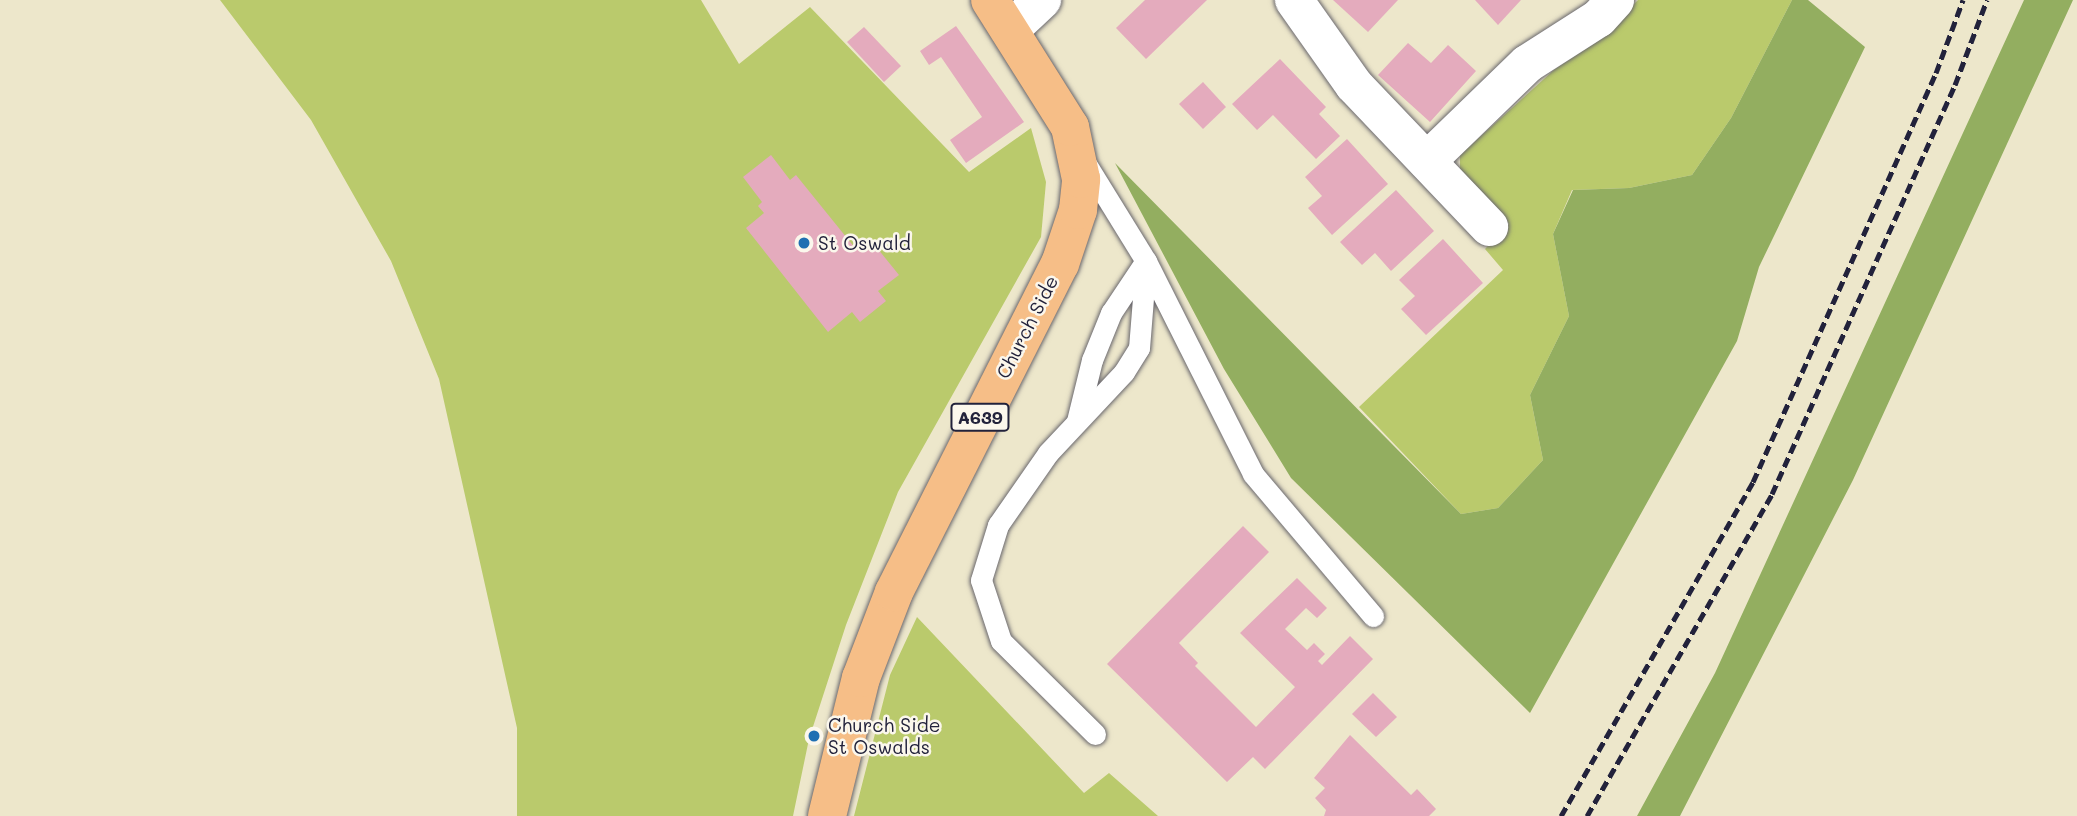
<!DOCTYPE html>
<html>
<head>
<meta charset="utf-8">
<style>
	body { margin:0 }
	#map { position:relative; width:2077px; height:816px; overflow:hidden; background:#ede7cb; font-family:Mali,sans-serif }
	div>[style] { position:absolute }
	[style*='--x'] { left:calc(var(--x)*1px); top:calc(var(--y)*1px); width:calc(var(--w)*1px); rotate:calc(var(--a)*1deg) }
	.green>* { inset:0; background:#baca6c }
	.forest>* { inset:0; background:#93ae60 }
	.building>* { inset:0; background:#e4abbd }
	.roads { filter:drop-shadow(0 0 2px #69676d) drop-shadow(0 0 2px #69676d) }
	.service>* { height:21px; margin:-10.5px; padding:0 10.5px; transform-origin:10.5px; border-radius:10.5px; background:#fff }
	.minor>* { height:38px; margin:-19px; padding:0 19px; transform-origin:19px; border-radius:19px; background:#fff }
	.primary>* { height:38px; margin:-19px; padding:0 19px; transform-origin:19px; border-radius:19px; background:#f6be87 }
	.rail>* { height:5px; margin-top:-2.5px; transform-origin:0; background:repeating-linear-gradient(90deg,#22223b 0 10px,transparent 0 15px) }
	.dots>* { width:19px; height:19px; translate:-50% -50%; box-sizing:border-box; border:4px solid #fbf7ec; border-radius:50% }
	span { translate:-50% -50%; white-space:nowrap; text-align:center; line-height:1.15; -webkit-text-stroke:5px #fbf7ec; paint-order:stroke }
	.shield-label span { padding:2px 5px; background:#fbf7ec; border:2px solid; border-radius:5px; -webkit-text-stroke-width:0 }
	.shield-label { font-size:18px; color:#22223b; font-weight:700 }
	.poi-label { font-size:19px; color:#22223b }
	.left { translate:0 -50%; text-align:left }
	.street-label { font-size:19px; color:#22223b }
</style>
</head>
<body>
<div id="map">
	<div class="green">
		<i style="clip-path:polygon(220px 0,701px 0,739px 64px,810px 7px,969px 172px,1031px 128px,1046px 182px,1041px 237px,898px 492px,846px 625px,809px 739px,793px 816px,517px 816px,517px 728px,439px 379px,391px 261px,311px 120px)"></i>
		<i style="clip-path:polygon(1638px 0,1792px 0,1731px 118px,1692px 175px,1629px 188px,1572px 190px,1553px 234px,1569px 316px,1530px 395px,1543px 460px,1498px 508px,1461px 514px,1359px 407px,1503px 270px,1485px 249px,1509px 224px,1460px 170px,1460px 155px,1555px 69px,1595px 43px)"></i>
		<i style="clip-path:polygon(917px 617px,1084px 793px,1109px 773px,1158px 816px,854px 816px,890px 675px)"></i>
	</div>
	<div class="forest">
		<i style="clip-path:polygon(1792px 0,1808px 0,1865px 47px,1759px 267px,1737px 341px,1530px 713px,1291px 478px,1224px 369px,1115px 163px,1461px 514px,1498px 508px,1543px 460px,1530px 395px,1569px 316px,1553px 234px,1573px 190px,1629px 188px,1692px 175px,1731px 118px)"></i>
		<i style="clip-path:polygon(2024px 0,2073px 0,1853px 480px,1680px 816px,1637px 816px,1715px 673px)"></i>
	</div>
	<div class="building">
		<i style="clip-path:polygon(1145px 0,1207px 0,1146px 59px,1116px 28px)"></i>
		<i style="clip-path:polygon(1333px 0,1398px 0,1368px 32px)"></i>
		<i style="clip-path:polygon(1475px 0,1521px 0,1498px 25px)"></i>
		<i style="clip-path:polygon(956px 26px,1024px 122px,966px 163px,950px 140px,982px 117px,941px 57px,929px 65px,920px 51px)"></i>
		<i style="clip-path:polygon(864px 27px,901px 66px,884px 82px,847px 42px)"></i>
		<i style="clip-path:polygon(1408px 43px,1431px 63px,1448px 45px,1476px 71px,1430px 122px,1378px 75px)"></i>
		<i style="clip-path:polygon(1280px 59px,1326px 107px,1319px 114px,1340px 136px,1316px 159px,1273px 115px,1257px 130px,1232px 104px)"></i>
		<i style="clip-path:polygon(1203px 82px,1226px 107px,1203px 129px,1179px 104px)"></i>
		<i style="clip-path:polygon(1347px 139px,1388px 184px,1332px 235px,1308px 208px,1322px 196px,1305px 177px)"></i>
		<i style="clip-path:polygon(771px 155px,790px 180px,796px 175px,855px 248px,869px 238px,899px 275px,878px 291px,886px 301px,860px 322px,852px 312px,828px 332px,746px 228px,764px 213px,758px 206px,762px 202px,743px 177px)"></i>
		<i style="clip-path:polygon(1396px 190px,1434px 231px,1391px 271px,1375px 253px,1362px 265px,1340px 242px)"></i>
		<i style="clip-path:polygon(1443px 239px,1483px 283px,1426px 335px,1401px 309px,1415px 296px,1399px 280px)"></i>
		<i style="clip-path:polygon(1243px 526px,1269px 552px,1179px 643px,1198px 663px,1195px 666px,1256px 727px,1295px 687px,1240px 633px,1297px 578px,1327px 608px,1317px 618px,1306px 608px,1285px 629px,1307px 650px,1314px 643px,1325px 654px,1318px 661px,1322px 665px,1350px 636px,1373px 659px,1265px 769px,1253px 757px,1227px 782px,1107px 664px)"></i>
		<i style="clip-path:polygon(1373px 693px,1397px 717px,1376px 737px,1352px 714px)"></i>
		<i style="clip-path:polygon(1350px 735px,1411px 795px,1417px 789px,1436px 809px,1429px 816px,1324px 816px,1326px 810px,1315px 798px,1325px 788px,1314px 778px)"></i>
	</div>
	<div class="roads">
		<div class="service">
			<i style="--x:1086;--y:164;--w:114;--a:58.3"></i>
			<i style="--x:1146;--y:261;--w:238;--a:63.3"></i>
			<i style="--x:1253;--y:474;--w:186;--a:49.8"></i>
			<i style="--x:1077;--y:421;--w:63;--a:-76.2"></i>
			<i style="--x:1092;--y:360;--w:51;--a:-68"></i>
			<i style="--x:1111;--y:313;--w:61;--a:-56.3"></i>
			<i style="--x:1095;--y:734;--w:132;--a:-135.3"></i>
			<i style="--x:1001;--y:641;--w:64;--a:-108.2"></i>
			<i style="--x:981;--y:580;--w:58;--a:-72.8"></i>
			<i style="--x:998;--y:525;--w:88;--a:-55.2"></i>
			<i style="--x:1048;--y:453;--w:111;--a:-46.8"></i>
			<i style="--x:1124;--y:372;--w:28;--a:-58"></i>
			<i style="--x:1139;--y:348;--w:87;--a:-85.4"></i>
		</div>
		<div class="minor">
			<i style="--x:1294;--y:0;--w:104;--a:54.8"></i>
			<i style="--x:1354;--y:85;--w:196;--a:46.4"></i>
			<i style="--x:1010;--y:30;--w:44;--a:-43.2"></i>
			<i style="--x:1427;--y:161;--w:139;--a:-44.1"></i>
			<i style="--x:1527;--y:64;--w:85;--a:-32.6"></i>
			<i style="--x:1599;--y:18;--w:24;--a:-48"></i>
		</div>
		<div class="primary">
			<i style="--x:827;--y:816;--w:142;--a:-76.2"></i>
			<i style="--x:861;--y:678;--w:92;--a:-69"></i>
			<i style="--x:894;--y:592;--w:368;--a:-63.2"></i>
			<i style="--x:1060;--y:264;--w:57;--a:-71.6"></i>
			<i style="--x:1078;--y:210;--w:31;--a:-84"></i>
			<i style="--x:1081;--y:179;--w:53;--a:-101.9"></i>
			<i style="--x:1070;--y:127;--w:150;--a:-122.2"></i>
		</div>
	</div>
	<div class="rail">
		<i style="--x:1561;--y:816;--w:385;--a:-60.1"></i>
		<i style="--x:1753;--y:482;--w:448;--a:-65.9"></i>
		<i style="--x:1936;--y:73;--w:78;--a:-69.7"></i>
		<i style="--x:1587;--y:816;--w:371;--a:-60.1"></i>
		<i style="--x:1772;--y:494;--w:448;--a:-65.9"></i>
		<i style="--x:1955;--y:85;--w:91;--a:-69.4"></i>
	</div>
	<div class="dots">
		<i style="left:804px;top:243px;background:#1f6fb2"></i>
		<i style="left:814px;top:736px;background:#1f6fb2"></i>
	</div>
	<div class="shield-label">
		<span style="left:980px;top:417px">A639</span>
	</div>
	<div class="poi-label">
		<span class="left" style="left:818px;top:243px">St Oswald</span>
		<span class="left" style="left:828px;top:736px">Church Side<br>St Oswalds</span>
	</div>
	<div class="street-label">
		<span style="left:1027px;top:327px;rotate:-63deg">Church Side</span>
	</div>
</div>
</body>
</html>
